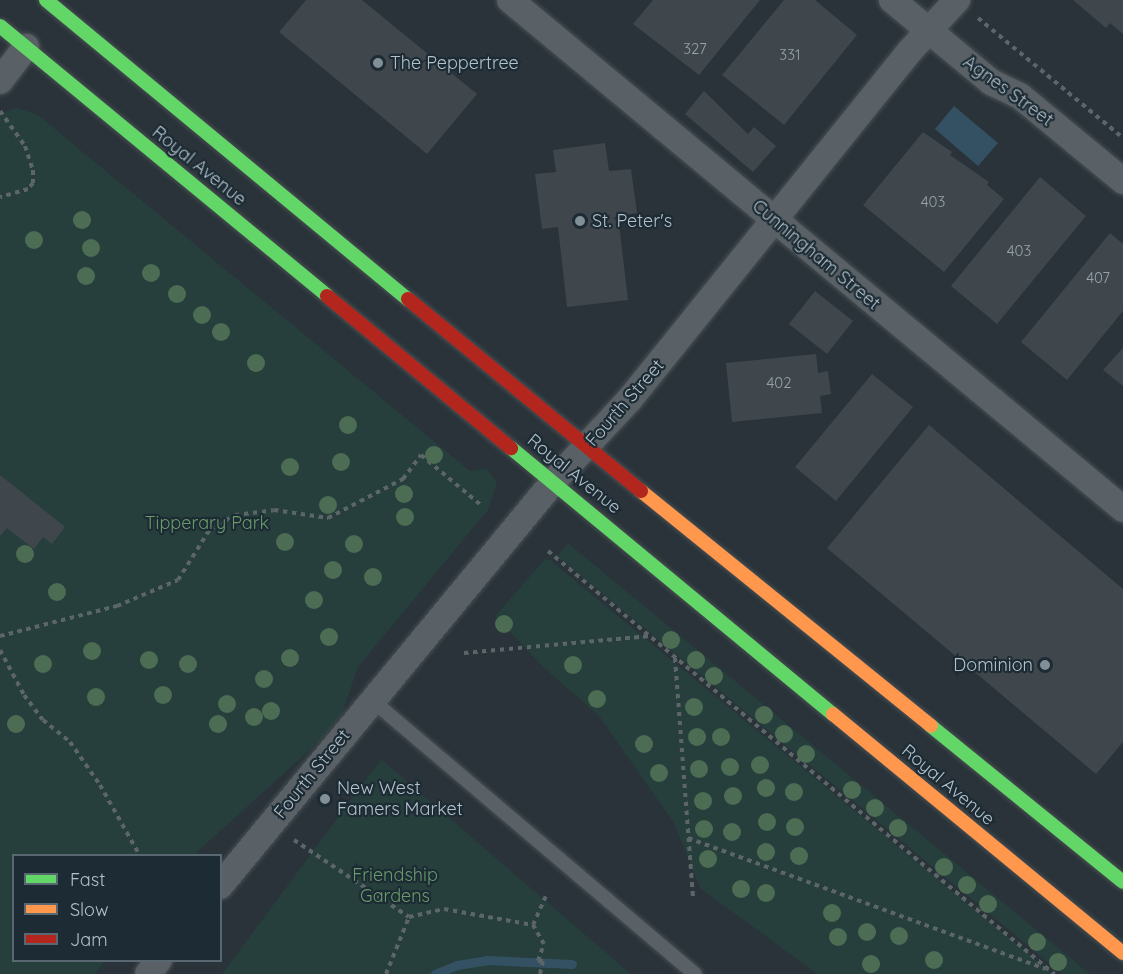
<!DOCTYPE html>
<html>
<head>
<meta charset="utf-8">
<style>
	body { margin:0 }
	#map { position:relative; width:1123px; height:974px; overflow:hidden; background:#293339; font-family:Quicksand,sans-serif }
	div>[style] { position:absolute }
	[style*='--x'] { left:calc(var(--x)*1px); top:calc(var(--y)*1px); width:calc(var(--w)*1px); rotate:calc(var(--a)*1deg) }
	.green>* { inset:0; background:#263e3c }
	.water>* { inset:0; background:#345163 }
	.stream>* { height:9px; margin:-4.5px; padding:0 4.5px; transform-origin:4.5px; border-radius:4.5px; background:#345163 }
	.building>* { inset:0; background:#3f474c }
	.path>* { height:4px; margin-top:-2px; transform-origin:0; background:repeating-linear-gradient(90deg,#5c6669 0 4.5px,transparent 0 9px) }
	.roads { filter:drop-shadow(0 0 2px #484f53) drop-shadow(0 0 2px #484f53) }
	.lane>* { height:14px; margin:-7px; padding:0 7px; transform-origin:7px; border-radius:7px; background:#5a6166 }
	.street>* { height:26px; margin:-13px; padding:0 13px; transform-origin:13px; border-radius:13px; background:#5a6166 }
	.fast>* { height:14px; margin:-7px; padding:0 7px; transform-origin:7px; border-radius:7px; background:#63d668 }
	.slow>* { height:14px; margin:-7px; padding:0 7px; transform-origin:7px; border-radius:7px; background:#ff974d }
	.jam>* { height:14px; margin:-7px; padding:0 7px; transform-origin:7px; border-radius:7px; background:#b3261e }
	.trees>* { width:18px; height:18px; margin:-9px; border-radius:50%; background:#4c6d54 }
	.dots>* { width:16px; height:16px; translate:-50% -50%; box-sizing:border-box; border:3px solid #1c2b34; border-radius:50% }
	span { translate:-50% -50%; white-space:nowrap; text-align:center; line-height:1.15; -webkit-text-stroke:4.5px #1c2b34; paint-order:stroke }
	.number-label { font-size:15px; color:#96a2aa }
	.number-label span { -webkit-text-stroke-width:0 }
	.poi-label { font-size:18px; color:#b3c1ca }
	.left { translate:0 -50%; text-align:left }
	.right { translate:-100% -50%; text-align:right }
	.street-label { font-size:18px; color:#b3c1ca }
	.park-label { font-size:18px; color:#699c6a }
	.legend { position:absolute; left:12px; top:854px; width:210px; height:108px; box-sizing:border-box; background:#1c2b34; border:2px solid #586770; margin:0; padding:8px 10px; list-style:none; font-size:18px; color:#b3c1ca }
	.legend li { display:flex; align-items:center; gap:12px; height:30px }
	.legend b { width:30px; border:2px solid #586770 }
</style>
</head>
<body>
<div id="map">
	<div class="green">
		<i style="clip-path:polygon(18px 108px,38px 115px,470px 471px,487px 468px,497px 483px,488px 510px,358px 667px,342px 714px,324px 737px,194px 855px,14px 856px,14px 960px,105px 961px,95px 974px,0 974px,0 113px)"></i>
		<i style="clip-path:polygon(568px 543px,1090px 974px,1062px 974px,557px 556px)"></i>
		<i style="clip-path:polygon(545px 559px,550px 560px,1053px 974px,817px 974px,700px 888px,674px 823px,599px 716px,542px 666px,495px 616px)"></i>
		<i style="clip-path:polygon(381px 759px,631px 974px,222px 974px)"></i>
	</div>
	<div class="water">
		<i style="clip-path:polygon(954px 106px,998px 143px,978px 166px,935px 129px)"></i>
	</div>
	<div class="stream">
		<i style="--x:435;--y:974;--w:24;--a:-22"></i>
		<i style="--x:457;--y:965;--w:30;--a:-9"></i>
		<i style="--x:487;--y:960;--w:85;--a:2.7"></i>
	</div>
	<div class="building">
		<i style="clip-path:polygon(306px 0,362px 0,477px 94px,427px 154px,279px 32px)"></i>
		<i style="clip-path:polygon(653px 0,760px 0,699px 75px,633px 24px)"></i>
		<i style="clip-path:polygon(784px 0,815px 0,857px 35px,784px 125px,722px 75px)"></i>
		<i style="clip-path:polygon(1073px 0,1123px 0,1123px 34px,1110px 23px,1106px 28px)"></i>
		<i style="clip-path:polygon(704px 91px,748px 134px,754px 127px,776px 146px,753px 172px,685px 114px)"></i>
		<i style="clip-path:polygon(923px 132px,952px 152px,950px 155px,989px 182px,987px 185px,1004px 199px,944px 272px,863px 205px)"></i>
		<i style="clip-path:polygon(605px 143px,609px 171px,631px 169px,637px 213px,618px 216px,628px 300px,567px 307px,558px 227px,542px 229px,535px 174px,556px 172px,553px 150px)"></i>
		<i style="clip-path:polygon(1040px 177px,1086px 216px,997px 324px,951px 286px)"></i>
		<i style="clip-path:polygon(1110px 233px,1123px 244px,1123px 311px,1067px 380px,1021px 342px)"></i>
		<i style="clip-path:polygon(815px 291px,853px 321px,827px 354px,789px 324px)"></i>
		<i style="clip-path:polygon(1123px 348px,1123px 386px,1103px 370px)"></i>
		<i style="clip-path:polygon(816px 354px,818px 373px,828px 371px,831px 394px,820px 396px,822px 413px,732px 422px,726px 363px)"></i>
		<i style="clip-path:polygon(872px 374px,913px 407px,836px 501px,795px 467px)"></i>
		<i style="clip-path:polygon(929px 425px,1123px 589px,1123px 742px,1096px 774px,827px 548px)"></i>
		<i style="clip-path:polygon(0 475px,65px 527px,52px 544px,43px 537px,34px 549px,7px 528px,0 536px)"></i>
	</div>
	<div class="path">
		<i style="--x:978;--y:18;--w:188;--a:39.6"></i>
		<i style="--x:0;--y:111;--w:43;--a:54.5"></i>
		<i style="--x:25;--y:146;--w:25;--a:72"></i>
		<i style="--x:33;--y:170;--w:13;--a:90"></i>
		<i style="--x:33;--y:183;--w:8;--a:130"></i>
		<i style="--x:28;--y:189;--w:29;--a:164"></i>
		<i style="--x:548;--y:551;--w:660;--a:39.89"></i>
		<i style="--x:0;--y:636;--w:121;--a:-14.4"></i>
		<i style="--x:117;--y:606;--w:66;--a:-23.1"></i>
		<i style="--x:178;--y:580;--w:60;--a:-57.9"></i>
		<i style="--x:210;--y:529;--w:29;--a:-29"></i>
		<i style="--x:235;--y:515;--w:39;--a:-7"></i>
		<i style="--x:274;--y:510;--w:55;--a:8.4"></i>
		<i style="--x:328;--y:518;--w:85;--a:-27.5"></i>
		<i style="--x:403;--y:479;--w:30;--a:-53"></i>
		<i style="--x:421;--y:455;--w:78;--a:39.8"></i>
		<i style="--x:0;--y:650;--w:51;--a:61.9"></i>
		<i style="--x:24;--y:695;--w:31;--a:53"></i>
		<i style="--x:43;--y:720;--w:35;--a:39"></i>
		<i style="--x:70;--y:742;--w:52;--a:55.1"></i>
		<i style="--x:100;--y:785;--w:81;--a:60.6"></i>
		<i style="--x:464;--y:653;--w:187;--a:-5.2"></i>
		<i style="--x:675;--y:658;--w:240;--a:85.7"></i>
		<i style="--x:688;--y:838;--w:381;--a:20.1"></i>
		<i style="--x:294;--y:840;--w:138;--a:33.8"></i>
		<i style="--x:409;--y:917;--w:36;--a:-13"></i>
		<i style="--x:444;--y:909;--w:90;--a:10.2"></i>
		<i style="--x:386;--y:974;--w:61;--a:-68"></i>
		<i style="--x:540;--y:974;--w:13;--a:-77"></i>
		<i style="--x:543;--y:961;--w:5;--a:180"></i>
		<i style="--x:538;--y:961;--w:18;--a:-71"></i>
		<i style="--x:544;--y:944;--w:22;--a:-120"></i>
		<i style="--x:533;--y:925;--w:36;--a:-66"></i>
	</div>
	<div class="roads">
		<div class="lane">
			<i style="--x:373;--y:701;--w:422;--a:40.3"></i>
		</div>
		<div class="street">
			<i style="--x:510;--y:0;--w:797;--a:39.7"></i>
			<i style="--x:892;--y:0;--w:129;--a:39.6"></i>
			<i style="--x:991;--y:82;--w:32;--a:26"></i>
			<i style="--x:1020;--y:96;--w:134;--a:39.5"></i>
			<i style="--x:0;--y:81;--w:43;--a:-52.6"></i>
			<i style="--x:220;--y:886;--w:525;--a:-50.49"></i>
			<i style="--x:554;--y:481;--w:112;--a:-47.2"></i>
			<i style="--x:630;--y:399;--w:445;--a:-51.2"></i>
			<i style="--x:909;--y:52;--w:71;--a:-47.3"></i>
			<i style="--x:148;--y:974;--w:18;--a:-52"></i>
		</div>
		<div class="fast">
			<i style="--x:46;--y:0;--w:470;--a:39.6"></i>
			<i style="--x:0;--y:26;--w:424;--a:39.5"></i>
			<i style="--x:511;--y:448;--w:418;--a:39.6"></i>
			<i style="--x:931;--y:726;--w:247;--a:39.1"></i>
		</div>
		<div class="slow">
			<i style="--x:641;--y:491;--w:373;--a:39"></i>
			<i style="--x:833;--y:714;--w:376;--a:39.5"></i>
		</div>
		<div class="jam">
			<i style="--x:327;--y:296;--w:239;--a:39.6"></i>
			<i style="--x:408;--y:299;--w:302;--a:39.5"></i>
		</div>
	</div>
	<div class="trees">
		<i style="left:82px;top:220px"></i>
		<i style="left:34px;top:240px"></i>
		<i style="left:91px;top:248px"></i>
		<i style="left:151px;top:273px"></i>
		<i style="left:86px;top:276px"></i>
		<i style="left:177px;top:294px"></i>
		<i style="left:202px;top:315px"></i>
		<i style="left:221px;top:332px"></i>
		<i style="left:256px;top:363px"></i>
		<i style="left:348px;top:425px"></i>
		<i style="left:434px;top:455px"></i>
		<i style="left:341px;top:462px"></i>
		<i style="left:290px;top:467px"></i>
		<i style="left:404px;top:494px"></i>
		<i style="left:328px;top:505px"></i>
		<i style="left:405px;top:517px"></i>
		<i style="left:285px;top:542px"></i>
		<i style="left:354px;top:544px"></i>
		<i style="left:25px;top:554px"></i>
		<i style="left:333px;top:570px"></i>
		<i style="left:373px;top:577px"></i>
		<i style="left:57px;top:592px"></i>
		<i style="left:314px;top:600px"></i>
		<i style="left:504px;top:624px"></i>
		<i style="left:329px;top:637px"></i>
		<i style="left:671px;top:640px"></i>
		<i style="left:92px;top:651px"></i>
		<i style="left:290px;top:658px"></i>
		<i style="left:149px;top:660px"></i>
		<i style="left:696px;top:660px"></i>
		<i style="left:43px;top:664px"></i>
		<i style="left:188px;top:664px"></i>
		<i style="left:573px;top:665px"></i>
		<i style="left:714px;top:676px"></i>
		<i style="left:264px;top:679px"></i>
		<i style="left:163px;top:695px"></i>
		<i style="left:96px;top:697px"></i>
		<i style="left:597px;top:699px"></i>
		<i style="left:227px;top:704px"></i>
		<i style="left:694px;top:707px"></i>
		<i style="left:271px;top:711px"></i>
		<i style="left:764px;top:715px"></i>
		<i style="left:254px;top:717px"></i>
		<i style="left:16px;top:724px"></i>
		<i style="left:218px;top:724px"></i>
		<i style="left:784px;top:734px"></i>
		<i style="left:697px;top:737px"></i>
		<i style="left:721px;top:737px"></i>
		<i style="left:644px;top:744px"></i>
		<i style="left:806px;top:754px"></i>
		<i style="left:760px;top:765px"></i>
		<i style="left:730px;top:767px"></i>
		<i style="left:699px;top:769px"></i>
		<i style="left:659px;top:773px"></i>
		<i style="left:766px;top:788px"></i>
		<i style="left:852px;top:790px"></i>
		<i style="left:794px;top:792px"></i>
		<i style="left:733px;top:796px"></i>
		<i style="left:703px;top:801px"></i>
		<i style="left:875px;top:808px"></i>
		<i style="left:767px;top:822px"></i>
		<i style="left:795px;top:827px"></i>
		<i style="left:898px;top:828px"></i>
		<i style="left:704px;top:829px"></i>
		<i style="left:732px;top:832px"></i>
		<i style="left:766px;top:852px"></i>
		<i style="left:799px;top:856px"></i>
		<i style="left:708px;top:859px"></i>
		<i style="left:944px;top:867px"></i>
		<i style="left:967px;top:885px"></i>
		<i style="left:741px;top:889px"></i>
		<i style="left:766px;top:893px"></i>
		<i style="left:988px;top:904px"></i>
		<i style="left:832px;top:913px"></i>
		<i style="left:867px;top:932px"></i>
		<i style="left:899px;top:936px"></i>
		<i style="left:838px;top:937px"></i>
		<i style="left:1037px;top:942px"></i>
		<i style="left:934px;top:960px"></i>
		<i style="left:1058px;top:962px"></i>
		<i style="left:871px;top:964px"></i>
	</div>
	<div class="dots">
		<i style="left:378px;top:63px;background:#838f97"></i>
		<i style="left:580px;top:221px;background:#838f97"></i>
		<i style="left:1045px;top:665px;background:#838f97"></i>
		<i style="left:325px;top:799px;background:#838f97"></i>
	</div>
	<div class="number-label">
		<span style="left:695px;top:49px">327</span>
		<span style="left:790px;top:55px">331</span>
		<span style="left:933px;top:202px">403</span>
		<span style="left:1019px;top:251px">403</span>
		<span style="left:1098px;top:278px">407</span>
		<span style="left:779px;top:383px">402</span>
	</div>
	<div class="poi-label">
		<span class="left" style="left:390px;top:63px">The Peppertree</span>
		<span class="left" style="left:592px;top:221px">St. Peter's</span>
		<span class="right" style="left:1033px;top:665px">Dominion</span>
		<span class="left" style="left:337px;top:799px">New West<br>Famers Market</span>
	</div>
	<div class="street-label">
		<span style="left:1008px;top:91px;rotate:36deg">Agnes Street</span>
		<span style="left:199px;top:166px;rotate:39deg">Royal Avenue</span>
		<span style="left:816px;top:255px;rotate:40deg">Cunningham Street</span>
		<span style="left:625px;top:403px;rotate:-49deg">Fourth Street</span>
		<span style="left:574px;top:474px;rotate:39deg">Royal Avenue</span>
		<span style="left:312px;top:774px;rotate:-51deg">Fourth Street</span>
		<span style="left:948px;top:785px;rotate:40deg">Royal Avenue</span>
	</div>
	<div class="park-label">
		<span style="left:207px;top:523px">Tipperary Park</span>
		<span style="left:395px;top:886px">Friendship<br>Gardens</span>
	</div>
	<ul class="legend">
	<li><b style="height:8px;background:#63d668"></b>Fast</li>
	<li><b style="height:8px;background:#ff974d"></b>Slow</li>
	<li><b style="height:8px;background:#b3261e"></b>Jam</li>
	</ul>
</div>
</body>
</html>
